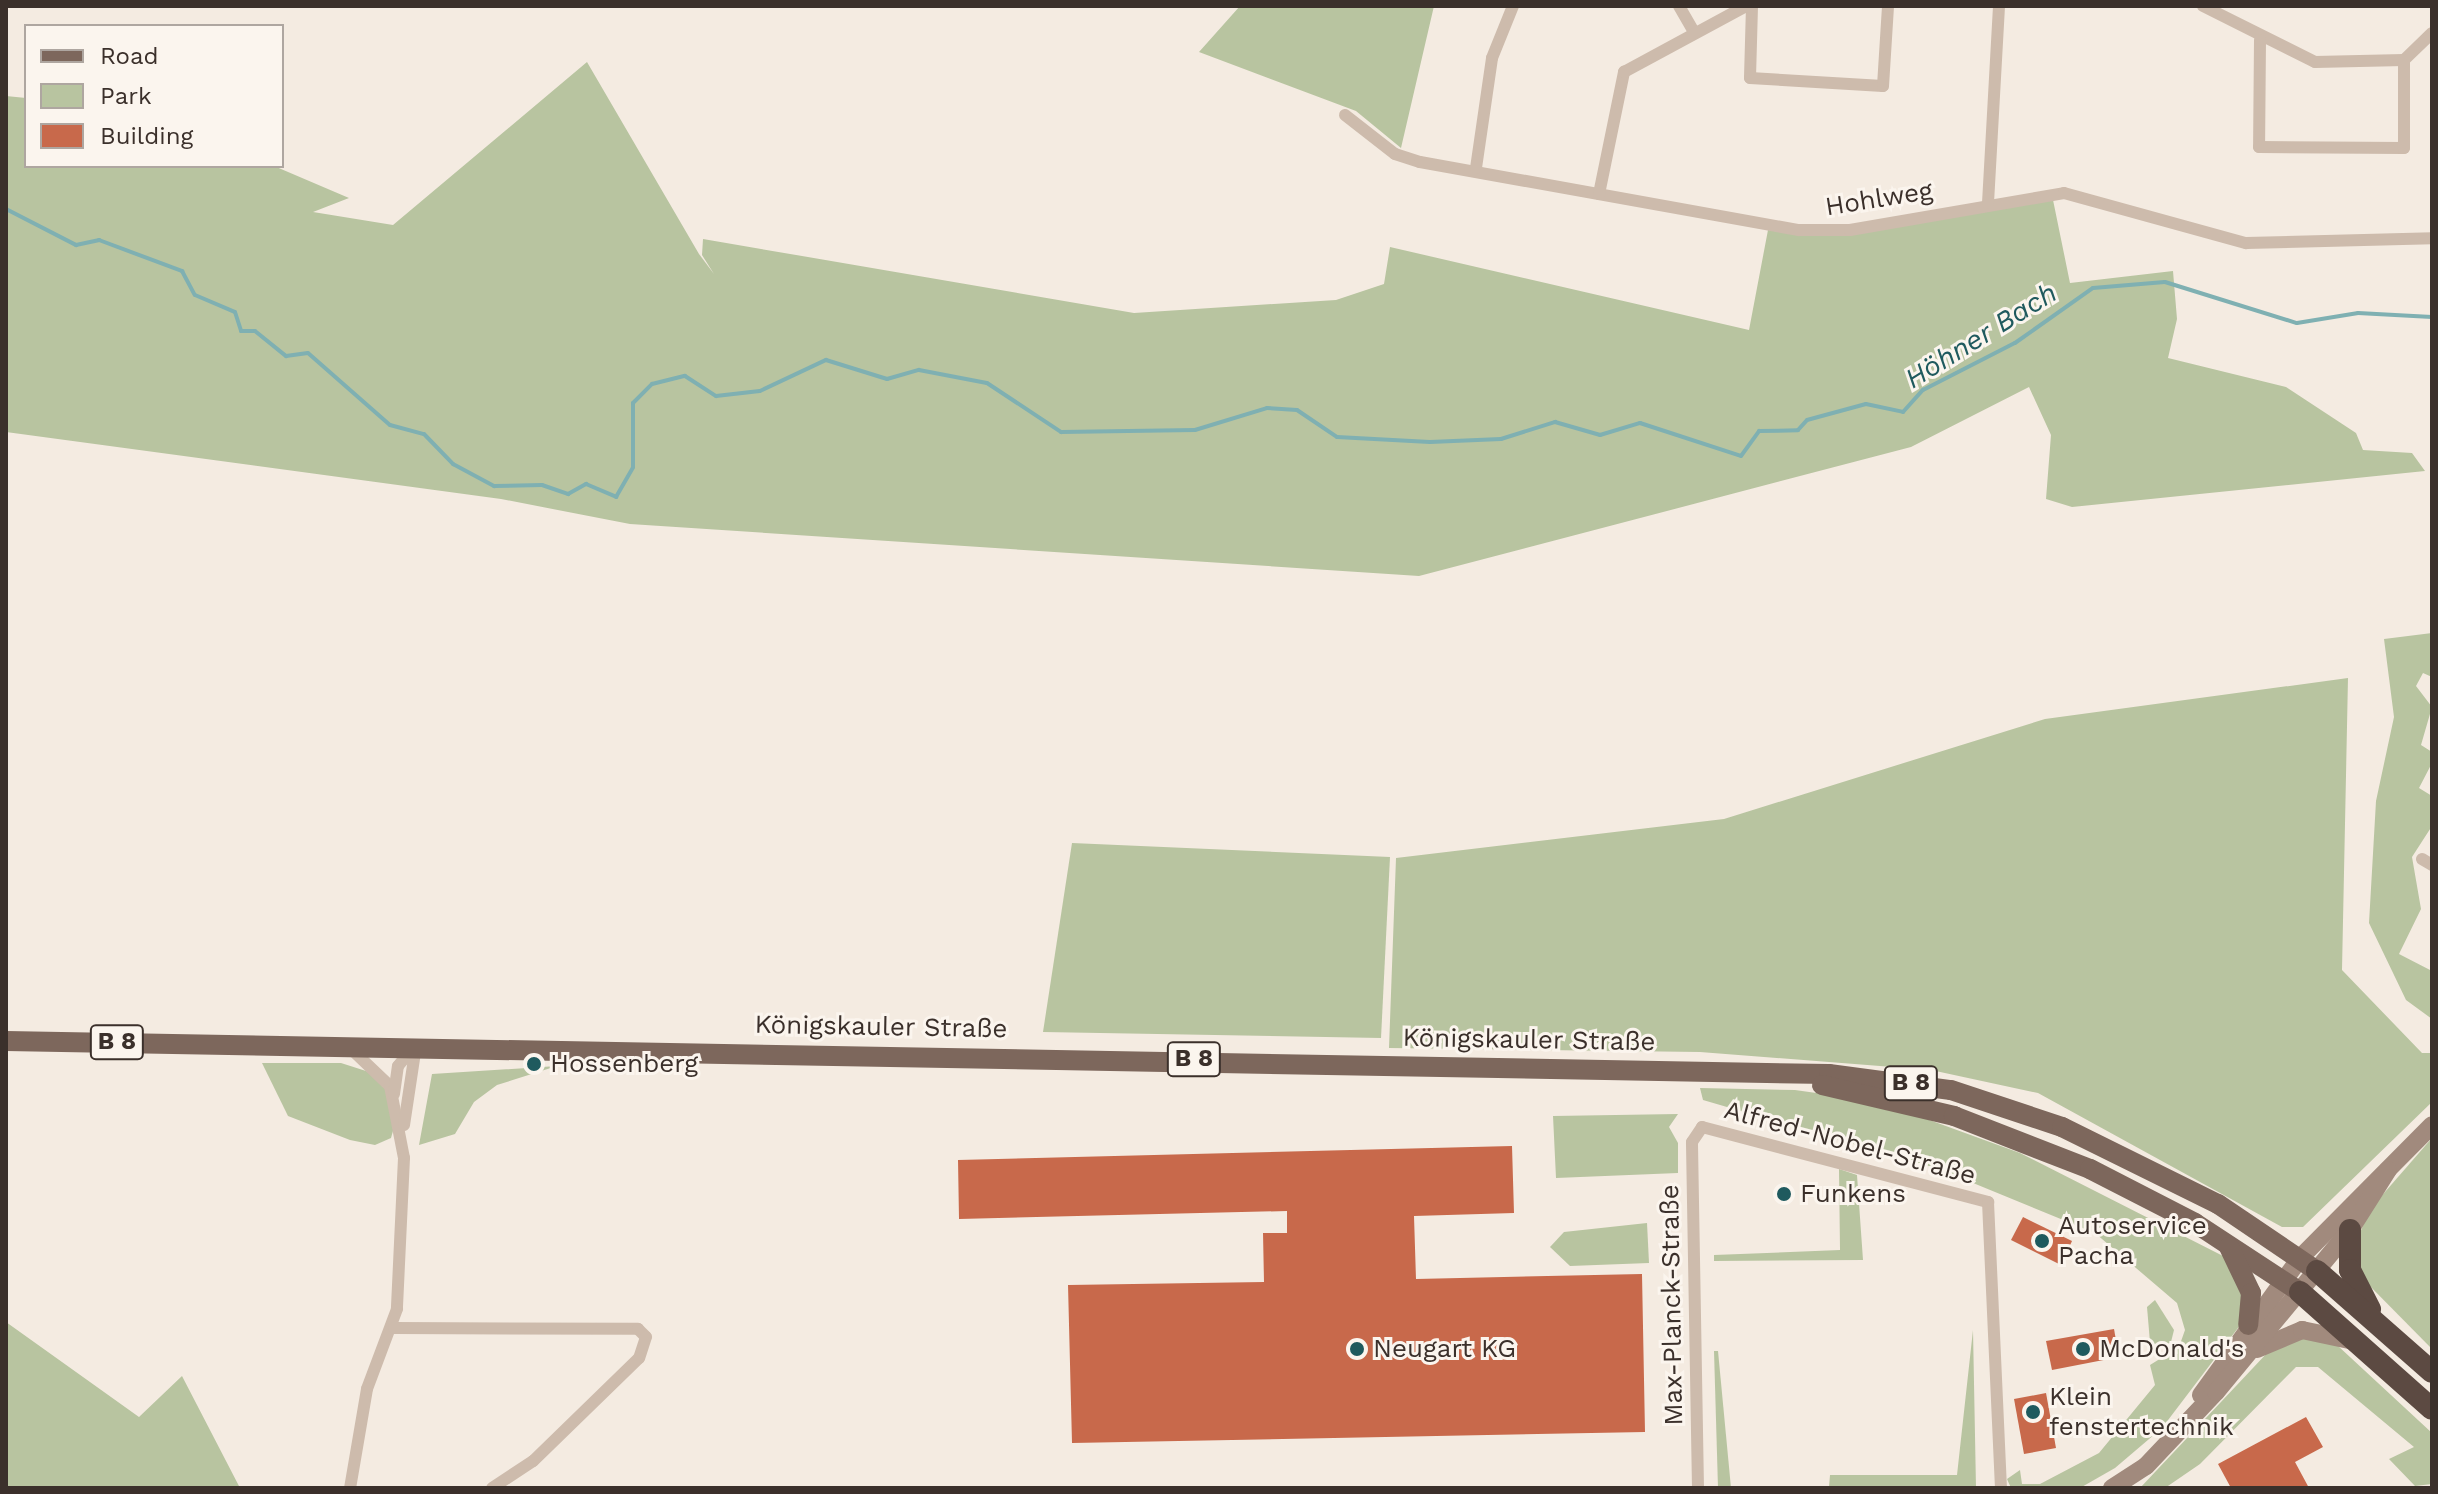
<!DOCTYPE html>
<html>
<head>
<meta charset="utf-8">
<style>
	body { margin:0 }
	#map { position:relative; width:2438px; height:1494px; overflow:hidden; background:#f4ebe1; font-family:"Work Sans",sans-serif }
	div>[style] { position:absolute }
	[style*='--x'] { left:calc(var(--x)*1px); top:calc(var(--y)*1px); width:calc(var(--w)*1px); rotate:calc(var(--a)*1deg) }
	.green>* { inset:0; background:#b8c4a0 }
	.stream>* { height:4px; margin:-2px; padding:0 2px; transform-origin:2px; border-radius:2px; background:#7fb0b2 }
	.building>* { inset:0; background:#c8694b }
	.minor>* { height:12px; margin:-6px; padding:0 6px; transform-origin:6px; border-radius:6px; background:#cdbbac }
	.secondary>* { height:18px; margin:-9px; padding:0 9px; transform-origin:9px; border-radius:9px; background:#a18a7d }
	.primary>* { height:20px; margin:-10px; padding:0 10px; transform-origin:10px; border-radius:10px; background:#7d675c }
	.motorway>* { height:22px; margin:-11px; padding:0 11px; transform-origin:11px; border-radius:11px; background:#5c4a42 }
	.dots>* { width:22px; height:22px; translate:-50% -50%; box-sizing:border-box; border:4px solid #fbf5ee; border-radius:50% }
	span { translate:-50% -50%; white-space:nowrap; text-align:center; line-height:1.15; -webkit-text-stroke:6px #fbf5ee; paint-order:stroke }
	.shield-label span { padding:2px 6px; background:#fbf5ee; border:2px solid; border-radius:6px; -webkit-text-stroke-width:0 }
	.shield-label { font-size:24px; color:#3b302b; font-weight:700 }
	.street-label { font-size:26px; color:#3b302b }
	.poi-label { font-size:26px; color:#3b302b }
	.left { translate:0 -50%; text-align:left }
	.water-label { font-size:28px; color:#1f5a5e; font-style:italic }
	.frame { position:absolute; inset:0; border:8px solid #3b302b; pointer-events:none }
	.legend { position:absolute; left:24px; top:24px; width:260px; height:144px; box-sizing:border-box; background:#fbf5ee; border:2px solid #aea6a0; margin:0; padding:10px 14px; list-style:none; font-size:24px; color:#3b302b }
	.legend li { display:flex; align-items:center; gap:16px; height:40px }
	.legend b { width:40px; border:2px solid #aea6a0 }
</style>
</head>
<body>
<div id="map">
	<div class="green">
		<i style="clip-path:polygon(1240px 6px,1434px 6px,1401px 148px,1356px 111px,1199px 52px)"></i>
		<i style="clip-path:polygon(587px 62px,699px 254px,714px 274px,702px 255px,703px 239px,1134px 313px,1336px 300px,1384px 284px,1390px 247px,1749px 330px,1768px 230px,1799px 235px,2052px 195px,2070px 283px,2173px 271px,2177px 319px,2168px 358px,2286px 387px,2356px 433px,2363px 450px,2412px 453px,2425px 471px,2072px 507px,2046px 499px,2051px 435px,2029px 387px,1911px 447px,1419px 576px,630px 524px,501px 499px,6px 432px,6px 96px,26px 98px,26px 166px,274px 166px,349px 198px,313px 212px,393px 225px)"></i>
		<i style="clip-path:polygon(2432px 633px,2432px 677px,2423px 673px,2416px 686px,2432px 707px,2421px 745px,2432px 752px,2432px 763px,2419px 788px,2432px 796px,2432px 826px,2412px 857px,2421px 909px,2399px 954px,2432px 971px,2432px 1019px,2406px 1000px,2369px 923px,2376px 801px,2394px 717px,2384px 639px)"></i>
		<i style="clip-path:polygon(2348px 678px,2342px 970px,2422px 1053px,2432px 1053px,2432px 1102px,2303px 1227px,2282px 1227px,2038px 1093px,1931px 1070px,1700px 1052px,1389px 1048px,1396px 858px,1724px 819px,2045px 719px)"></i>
		<i style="clip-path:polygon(1072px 843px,1390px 857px,1381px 1038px,1043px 1032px)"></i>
		<i style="clip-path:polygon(262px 1063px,341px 1063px,366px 1071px,387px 1085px,396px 1120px,391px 1138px,375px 1145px,350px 1140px,288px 1116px)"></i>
		<i style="clip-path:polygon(557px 1066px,497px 1085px,474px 1102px,455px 1134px,419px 1145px,432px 1074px)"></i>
		<i style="clip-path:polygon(1700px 1088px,1795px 1090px,1880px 1102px,2020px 1153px,2225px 1257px,2244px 1291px,2241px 1324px,2162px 1428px,2115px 1468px,2080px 1488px,2011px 1488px,2007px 1479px,2020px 1470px,2022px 1484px,2040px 1484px,2099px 1453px,2155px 1385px,2150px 1365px,2179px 1347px,2185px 1330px,2177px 1303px,2095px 1233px,1939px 1169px,1703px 1100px)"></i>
		<i style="clip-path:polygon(1678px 1114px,1669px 1127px,1678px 1143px,1678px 1173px,1556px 1178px,1553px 1116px)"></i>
		<i style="clip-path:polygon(2432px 1138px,2432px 1349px,2358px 1274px,2353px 1248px,2371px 1208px)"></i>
		<i style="clip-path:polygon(1839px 1169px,1857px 1175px,1863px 1260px,1714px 1261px,1714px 1255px,1840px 1250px)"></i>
		<i style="clip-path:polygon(1647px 1223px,1649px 1263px,1570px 1266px,1550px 1247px,1564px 1232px)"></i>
		<i style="clip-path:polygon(2155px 1300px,2174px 1330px,2171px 1342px,2151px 1354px,2147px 1307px)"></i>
		<i style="clip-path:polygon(6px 1322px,139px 1417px,182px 1376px,240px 1488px,6px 1488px)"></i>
		<i style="clip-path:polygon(1973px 1330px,1976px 1488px,1790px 1488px,1829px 1487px,1830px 1475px,1957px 1475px)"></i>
		<i style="clip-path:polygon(2307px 1335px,2337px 1345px,2432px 1433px,2432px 1484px,2415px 1486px,2389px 1459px,2414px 1447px,2318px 1367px,2296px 1367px,2200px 1464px,2165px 1488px,2140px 1488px,2268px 1352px)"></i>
		<i style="clip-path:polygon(1714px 1351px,1718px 1351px,1731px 1488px,1718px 1488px)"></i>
	</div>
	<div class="stream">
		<i style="--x:6;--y:209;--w:79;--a:27.2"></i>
		<i style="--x:76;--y:245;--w:24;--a:-12"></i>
		<i style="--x:99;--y:240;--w:89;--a:20.5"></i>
		<i style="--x:182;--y:271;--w:27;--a:62"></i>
		<i style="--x:195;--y:295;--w:43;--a:23"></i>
		<i style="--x:235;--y:312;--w:20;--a:72"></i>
		<i style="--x:241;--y:331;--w:14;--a:0"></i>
		<i style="--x:255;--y:331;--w:40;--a:39"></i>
		<i style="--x:286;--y:356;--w:22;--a:-8"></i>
		<i style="--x:308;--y:353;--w:109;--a:41.3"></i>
		<i style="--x:390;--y:425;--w:35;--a:15"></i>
		<i style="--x:424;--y:434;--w:42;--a:46"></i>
		<i style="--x:453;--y:464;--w:47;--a:28.2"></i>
		<i style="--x:494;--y:486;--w:48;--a:-1.2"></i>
		<i style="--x:542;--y:485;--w:28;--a:19"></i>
		<i style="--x:568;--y:494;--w:21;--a:-29"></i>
		<i style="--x:586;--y:484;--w:33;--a:23"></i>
		<i style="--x:616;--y:497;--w:34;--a:-60"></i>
		<i style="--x:633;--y:467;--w:64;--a:-90"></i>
		<i style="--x:633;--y:403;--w:27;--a:-45"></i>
		<i style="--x:652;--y:384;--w:34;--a:-14"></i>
		<i style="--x:685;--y:376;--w:37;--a:33"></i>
		<i style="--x:716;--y:396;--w:44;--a:-6.5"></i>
		<i style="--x:760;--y:391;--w:73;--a:-25.2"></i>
		<i style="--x:826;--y:360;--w:64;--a:17.3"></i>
		<i style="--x:887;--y:379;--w:33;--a:-16"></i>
		<i style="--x:919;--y:370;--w:69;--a:10.8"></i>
		<i style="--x:987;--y:383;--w:89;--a:33.5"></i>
		<i style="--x:1061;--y:432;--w:134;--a:-0.9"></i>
		<i style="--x:1195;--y:430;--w:75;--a:-17"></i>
		<i style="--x:1267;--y:408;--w:30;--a:4"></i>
		<i style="--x:1297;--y:410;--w:48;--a:34"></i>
		<i style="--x:1337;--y:437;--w:93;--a:3.1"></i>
		<i style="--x:1430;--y:442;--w:71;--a:-2.4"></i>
		<i style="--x:1501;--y:439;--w:57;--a:-17.5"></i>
		<i style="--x:1555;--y:422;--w:47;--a:16.1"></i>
		<i style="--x:1600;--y:435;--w:42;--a:-16.7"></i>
		<i style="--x:1640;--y:423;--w:106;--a:18.1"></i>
		<i style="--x:1741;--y:456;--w:31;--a:-54"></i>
		<i style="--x:1759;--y:431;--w:39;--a:-1"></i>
		<i style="--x:1798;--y:430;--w:13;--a:-48"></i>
		<i style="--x:1807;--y:420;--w:61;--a:-15.2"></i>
		<i style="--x:1866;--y:404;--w:38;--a:12"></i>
		<i style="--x:1903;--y:412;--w:30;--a:-48"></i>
		<i style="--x:1923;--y:390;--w:103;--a:-27.1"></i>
		<i style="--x:2015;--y:343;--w:95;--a:-35.2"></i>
		<i style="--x:2093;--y:288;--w:72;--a:-4.8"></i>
		<i style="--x:2165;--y:282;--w:138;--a:17.3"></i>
		<i style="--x:2297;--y:323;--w:62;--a:-9.3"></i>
		<i style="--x:2358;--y:313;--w:74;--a:3.1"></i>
	</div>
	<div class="building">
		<i style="clip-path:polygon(1512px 1146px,1514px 1213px,1414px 1216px,1416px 1279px,1642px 1274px,1645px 1432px,1072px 1443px,1068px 1285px,1264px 1282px,1263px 1233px,1287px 1233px,1287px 1211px,959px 1219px,958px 1160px)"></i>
		<i style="clip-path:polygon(2023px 1217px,2072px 1241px,2061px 1265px,2011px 1240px)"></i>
		<i style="clip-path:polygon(2114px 1329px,2119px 1357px,2052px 1370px,2046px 1341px)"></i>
		<i style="clip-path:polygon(2046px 1393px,2056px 1448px,2024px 1454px,2014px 1399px)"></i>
		<i style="clip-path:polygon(2306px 1417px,2323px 1447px,2295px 1462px,2309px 1488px,2231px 1488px,2218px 1464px)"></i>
	</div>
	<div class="minor">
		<i style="--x:1679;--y:6;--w:30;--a:60"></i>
		<i style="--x:1752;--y:6;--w:72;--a:91.6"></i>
		<i style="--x:1750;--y:78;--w:133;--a:3.4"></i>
		<i style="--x:1883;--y:86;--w:80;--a:-86.4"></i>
		<i style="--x:2203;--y:6;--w:125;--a:26.6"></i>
		<i style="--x:2315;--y:62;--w:89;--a:-1.3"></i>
		<i style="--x:2404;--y:60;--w:39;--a:-44"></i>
		<i style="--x:2260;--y:40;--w:107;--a:90.5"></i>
		<i style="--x:2259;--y:147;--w:145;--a:0.4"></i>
		<i style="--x:2404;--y:148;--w:88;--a:-90"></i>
		<i style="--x:1345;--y:115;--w:63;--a:38"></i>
		<i style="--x:1395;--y:154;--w:26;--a:18"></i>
		<i style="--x:1420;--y:162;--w:385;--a:10.2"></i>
		<i style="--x:1799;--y:230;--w:51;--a:0"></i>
		<i style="--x:1850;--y:230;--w:217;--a:-9.8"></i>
		<i style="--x:2064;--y:193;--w:189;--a:15.4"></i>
		<i style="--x:2246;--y:243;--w:186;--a:-1.5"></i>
		<i style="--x:1476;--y:168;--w:111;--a:-81.7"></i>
		<i style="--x:1492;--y:58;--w:56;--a:-68"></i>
		<i style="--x:1599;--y:194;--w:125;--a:-78.4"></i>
		<i style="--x:1624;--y:72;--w:139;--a:-28.4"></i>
		<i style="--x:1988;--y:203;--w:197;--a:-86.8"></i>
		<i style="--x:2422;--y:859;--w:12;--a:31"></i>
		<i style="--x:349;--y:1047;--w:57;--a:43.6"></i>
		<i style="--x:390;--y:1086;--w:73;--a:79"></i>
		<i style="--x:404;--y:1158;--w:151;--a:92.7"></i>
		<i style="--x:397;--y:1309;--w:85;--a:110.6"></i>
		<i style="--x:367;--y:1389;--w:100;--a:99.7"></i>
		<i style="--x:394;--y:1094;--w:28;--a:-82"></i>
		<i style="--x:398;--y:1066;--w:25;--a:-50"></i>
		<i style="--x:404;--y:1125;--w:80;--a:-81.4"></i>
		<i style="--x:394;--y:1328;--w:244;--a:0.2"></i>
		<i style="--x:638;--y:1329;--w:11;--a:45"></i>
		<i style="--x:646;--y:1337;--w:22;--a:108"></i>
		<i style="--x:639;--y:1358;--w:148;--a:135.8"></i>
		<i style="--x:533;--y:1461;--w:49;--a:146.6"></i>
		<i style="--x:1698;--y:1488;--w:346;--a:-91"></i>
		<i style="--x:1692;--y:1142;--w:18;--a:-56"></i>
		<i style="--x:1702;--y:1127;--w:296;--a:14.7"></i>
		<i style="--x:1988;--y:1202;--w:286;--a:87.4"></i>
	</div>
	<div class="secondary">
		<i style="--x:2257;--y:1349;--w:49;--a:-22.9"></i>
		<i style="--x:2302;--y:1330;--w:53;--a:11.9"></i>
		<i style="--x:2201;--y:1395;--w:169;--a:-54.1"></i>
		<i style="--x:2300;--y:1258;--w:187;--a:-45.2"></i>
		<i style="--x:2112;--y:1488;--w:40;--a:-32.9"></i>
		<i style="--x:2146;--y:1466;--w:102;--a:-46.6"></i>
		<i style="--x:2216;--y:1392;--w:210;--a:-50.4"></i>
		<i style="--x:2350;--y:1230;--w:71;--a:-57.7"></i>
	</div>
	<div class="primary">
		<i style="--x:6;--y:1041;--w:1823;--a:1.04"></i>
		<i style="--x:1829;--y:1074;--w:123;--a:7.5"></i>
		<i style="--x:1951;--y:1090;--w:117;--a:18.4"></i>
		<i style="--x:2062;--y:1127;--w:174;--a:26.3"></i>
		<i style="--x:2218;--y:1204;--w:120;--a:34.1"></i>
		<i style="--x:1822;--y:1085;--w:136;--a:13.2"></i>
		<i style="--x:1954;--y:1116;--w:146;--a:21.3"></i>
		<i style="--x:2090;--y:1169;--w:118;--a:27.2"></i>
		<i style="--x:2195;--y:1223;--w:126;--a:33.3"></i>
		<i style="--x:2229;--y:1247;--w:51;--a:64.4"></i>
		<i style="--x:2251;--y:1293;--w:32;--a:95"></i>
	</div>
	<div class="motorway">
		<i style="--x:2350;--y:1230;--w:40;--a:90"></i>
		<i style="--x:2350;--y:1270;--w:44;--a:62.9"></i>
		<i style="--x:2317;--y:1271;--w:153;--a:41.3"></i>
		<i style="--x:2300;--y:1292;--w:176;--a:41.6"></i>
	</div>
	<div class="dots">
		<i style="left:534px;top:1064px;background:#1f5a5e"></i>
		<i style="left:1784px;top:1194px;background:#1f5a5e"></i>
		<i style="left:2042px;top:1241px;background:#1f5a5e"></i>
		<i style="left:1357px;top:1349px;background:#1f5a5e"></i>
		<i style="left:2083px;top:1349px;background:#1f5a5e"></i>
		<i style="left:2033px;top:1412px;background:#1f5a5e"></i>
	</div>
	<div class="shield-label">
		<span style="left:117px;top:1042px">B 8</span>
		<span style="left:1194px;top:1059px">B 8</span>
		<span style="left:1911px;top:1083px">B 8</span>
	</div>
	<div class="street-label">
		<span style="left:1879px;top:199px;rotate:-9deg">Hohlweg</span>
		<span style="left:881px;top:1027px;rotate:1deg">Königskauler Straße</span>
		<span style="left:1529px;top:1040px;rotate:1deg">Königskauler Straße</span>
		<span style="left:1850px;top:1143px;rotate:15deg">Alfred-Nobel-Straße</span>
		<span style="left:1672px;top:1305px;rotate:-91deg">Max-Planck-Straße</span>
	</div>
	<div class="poi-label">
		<span class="left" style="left:550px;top:1064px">Hossenberg</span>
		<span class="left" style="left:1800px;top:1194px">Funkens</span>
		<span class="left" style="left:2058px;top:1241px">Autoservice<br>Pacha</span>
		<span class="left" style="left:1373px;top:1349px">Neugart KG</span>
		<span class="left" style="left:2099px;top:1349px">McDonald's</span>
		<span class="left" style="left:2049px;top:1412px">Klein<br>fenstertechnik</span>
	</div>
	<div class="water-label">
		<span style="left:1981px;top:336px;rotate:-32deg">Höhner Bach</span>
	</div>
	<div class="frame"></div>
	<ul class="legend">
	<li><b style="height:10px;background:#7d675c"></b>Road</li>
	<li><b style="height:22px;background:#b8c4a0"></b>Park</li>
	<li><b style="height:22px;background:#c8694b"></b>Building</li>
	</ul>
</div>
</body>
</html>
